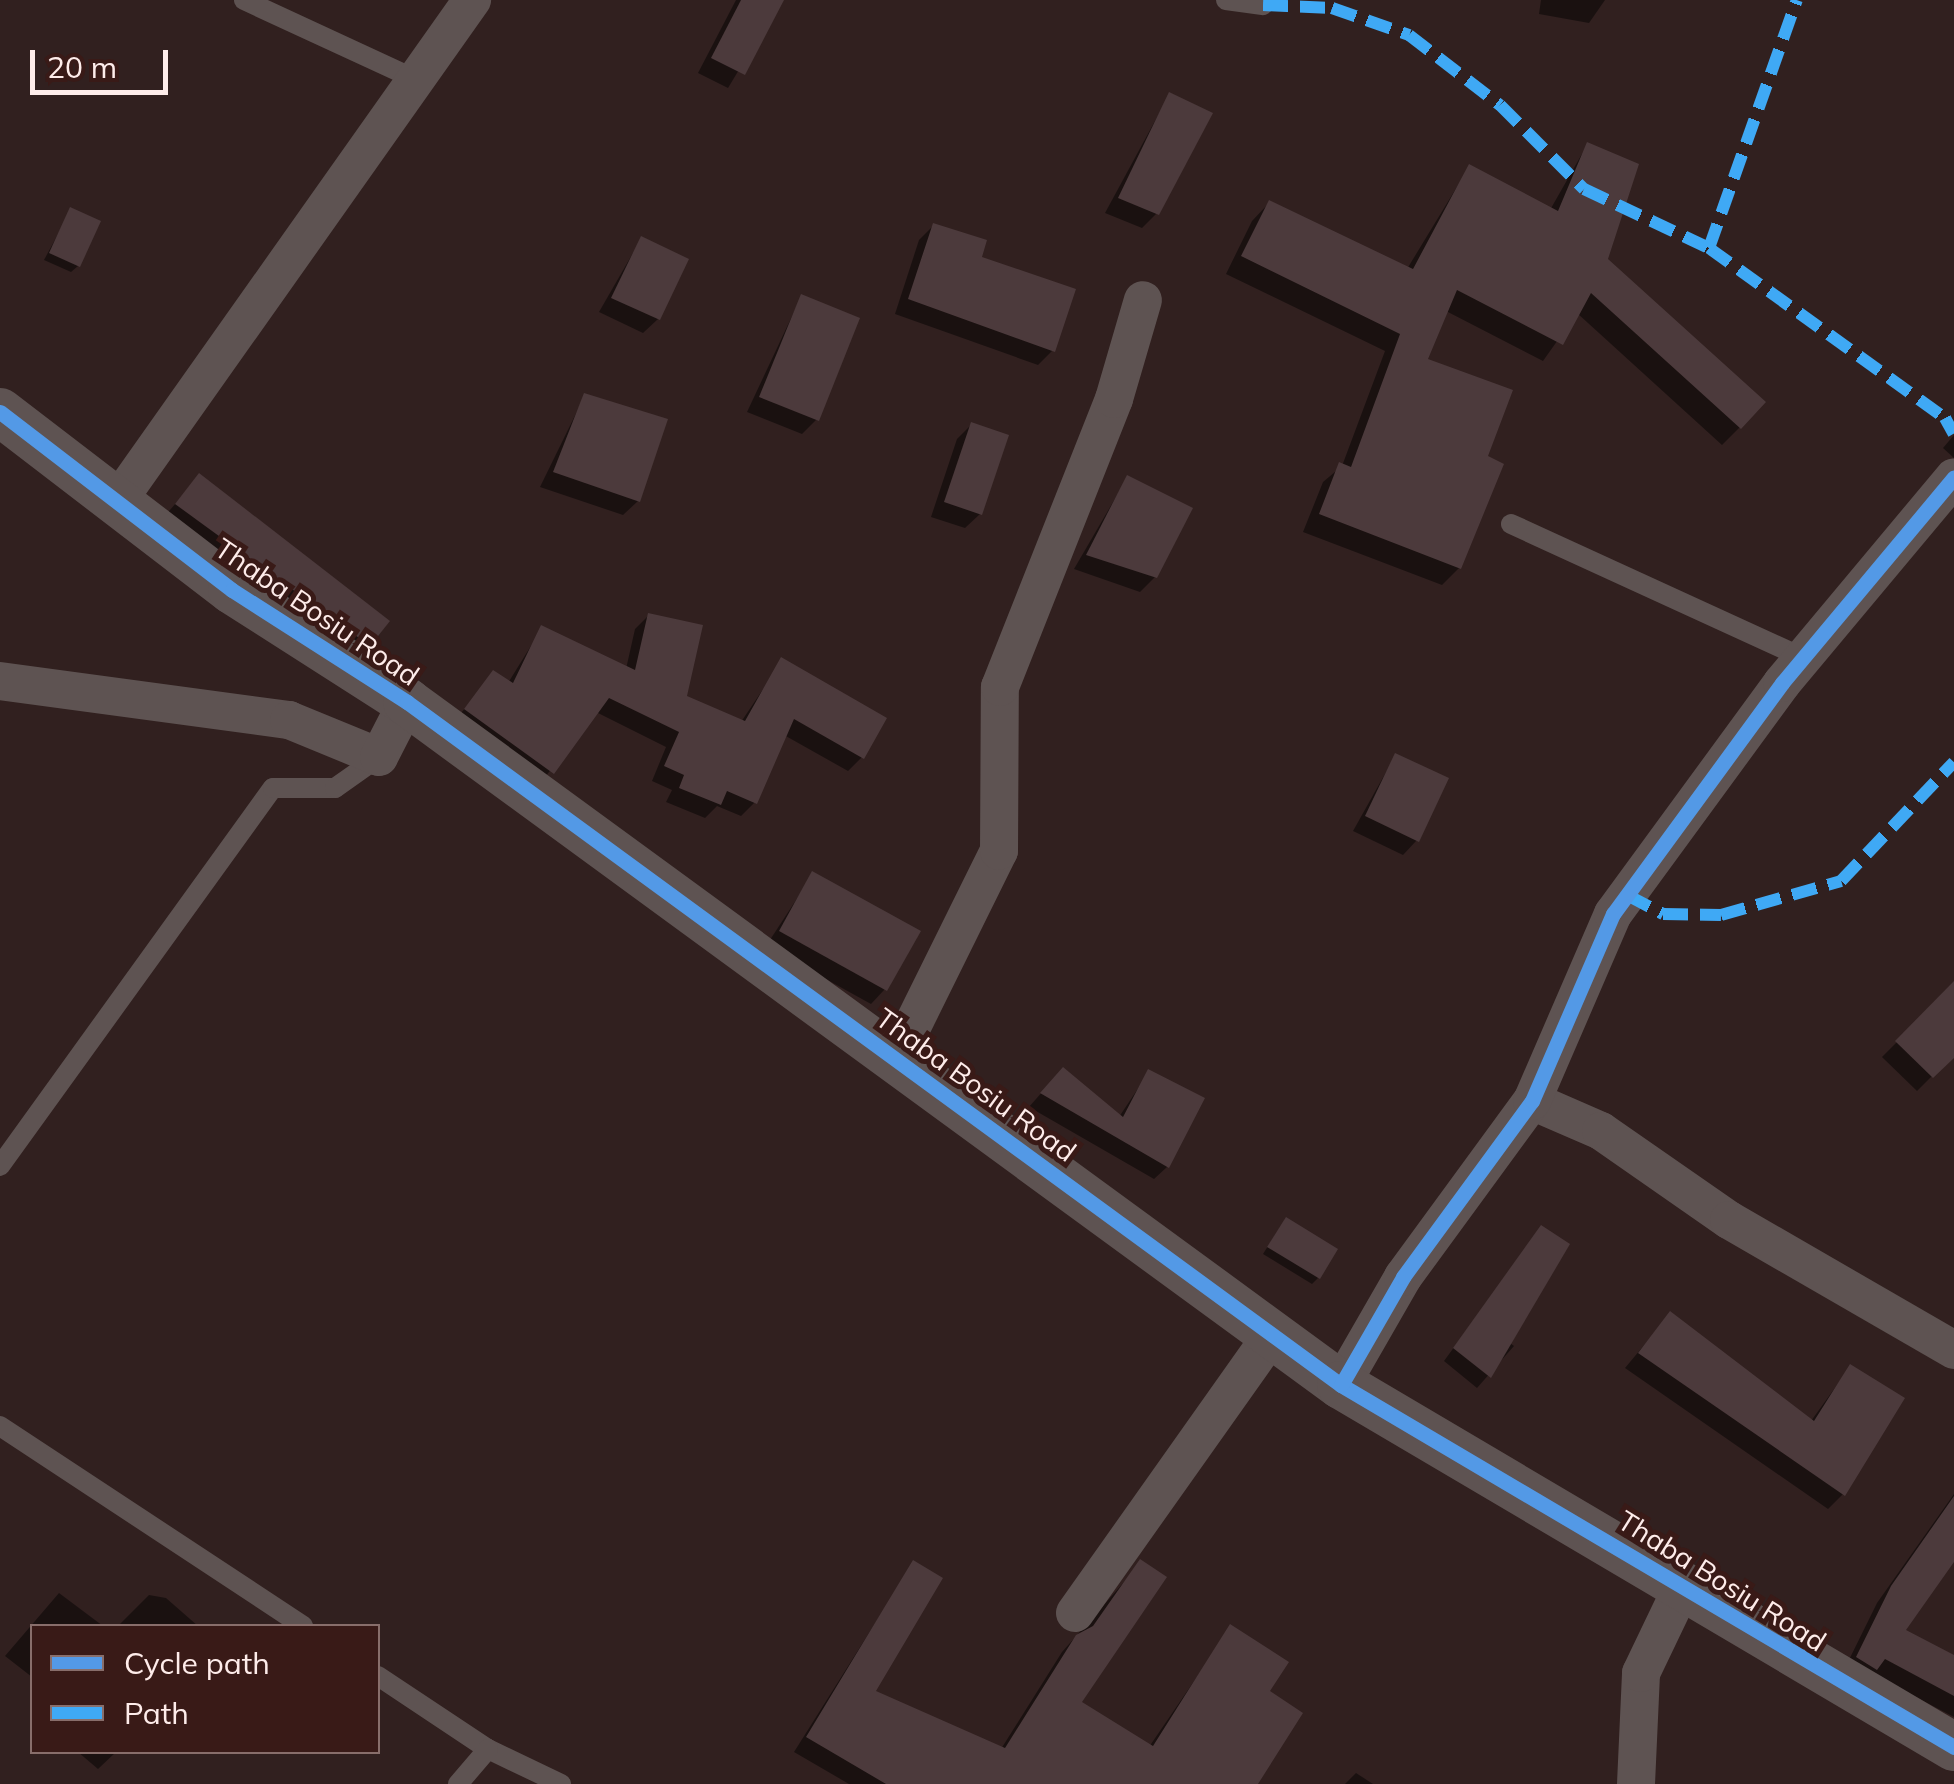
<!DOCTYPE html>
<html>
<head>
<meta charset="utf-8">
<style>
	body { margin:0 }
	#map { position:relative; width:1954px; height:1784px; overflow:hidden; background:#31201f; font-family:Mulish,sans-serif }
	div>[style] { position:absolute }
	[style*='--x'] { left:calc(var(--x)*1px); top:calc(var(--y)*1px); width:calc(var(--w)*1px); rotate:calc(var(--a)*1deg) }
	.shadow>* { inset:0; background:#0007 }
	.building>* { inset:0; background:#4c3a3c }
	.service>* { height:20px; margin:-10px; padding:0 10px; transform-origin:10px; border-radius:10px; background:#5e5352 }
	.minor>* { height:38px; margin:-19px; padding:0 19px; transform-origin:19px; border-radius:19px; background:#5e5352 }
	.tertiary>* { height:48px; margin:-24px; padding:0 24px; transform-origin:24px; border-radius:24px; background:#5e5352 }
	.quiet>* { height:12px; margin-top:-6px; transform-origin:0; background:repeating-linear-gradient(90deg,#3fa9f5 0 25px,transparent 0 37px) }
	.cycleway>* { height:15px; margin:-7.5px; padding:0 7.5px; transform-origin:7.5px; border-radius:7.5px; background:#5399e6 }
	span { translate:-50% -50%; white-space:nowrap; text-align:center; line-height:1.15; -webkit-text-stroke:10px #391a17; paint-order:stroke }
	.street-label { font-size:28px; color:#feecea }
	.legend { position:absolute; left:30px; top:1624px; width:350px; height:130px; box-sizing:border-box; background:#391a17; border:2px solid #886e6b; margin:0; padding:12px 18px; list-style:none; font-size:30px; color:#feecea }
	.legend li { display:flex; align-items:center; gap:20px; height:50px }
	.legend b { width:50px; border:2px solid #886e6b }
	.scale { position:absolute; left:30px; top:50px; width:138px; height:45px; box-sizing:border-box; border:5px solid #feecea; border-top:0; padding-left:12px; font-size:30px; line-height:35px; white-space:nowrap; color:#feecea; -webkit-text-stroke:8px #391a17; paint-order:stroke }
</style>
</head>
<body>
<div id="map">
	<div class="shadow">
		<i style="clip-path:polygon(736px 0,781px 0,728px 88px,698px 73px)"></i>
		<i style="clip-path:polygon(1541px 0,1605px 0,1589px 23px,1539px 14px)"></i>
		<i style="clip-path:polygon(1169px 95px,1157px 213px,1142px 228px,1105px 213px)"></i>
		<i style="clip-path:polygon(1587px 145px,1606px 260px,1740px 427px,1722px 445px,1577px 313px,1543px 361px,1446px 311px,1425px 361px,1485px 457px,1459px 568px,1442px 585px,1303px 532px,1323px 482px,1342px 466px,1385px 351px,1226px 274px,1252px 221px,1269px 203px,1407px 269px,1469px 167px,1550px 210px)"></i>
		<i style="clip-path:polygon(71px 210px,78px 266px,71px 272px,44px 260px)"></i>
		<i style="clip-path:polygon(933px 226px,979px 258px,1053px 350px,1038px 365px,895px 314px,919px 240px)"></i>
		<i style="clip-path:polygon(641px 239px,658px 319px,643px 333px,599px 312px)"></i>
		<i style="clip-path:polygon(801px 297px,817px 419px,802px 434px,747px 412px)"></i>
		<i style="clip-path:polygon(585px 395px,638px 501px,623px 515px,540px 487px)"></i>
		<i style="clip-path:polygon(971px 425px,980px 514px,965px 528px,931px 517px,957px 439px)"></i>
		<i style="clip-path:polygon(1954px 435px,1954px 458px,1943px 448px)"></i>
		<i style="clip-path:polygon(199px 477px,368px 644px,354px 659px,162px 519px)"></i>
		<i style="clip-path:polygon(1127px 478px,1155px 577px,1140px 592px,1074px 569px)"></i>
		<i style="clip-path:polygon(649px 615px,684px 697px,741px 722px,782px 661px,862px 757px,848px 771px,784px 735px,755px 802px,741px 816px,717px 806px,705px 818px,666px 802px,672px 790px,652px 781px,666px 747px,596px 712px,538px 786px,452px 724px,494px 673px,508px 683px,542px 628px,626px 669px,635px 629px)"></i>
		<i style="clip-path:polygon(1395px 756px,1417px 840px,1403px 855px,1353px 831px)"></i>
		<i style="clip-path:polygon(813px 874px,885px 989px,871px 1004px,766px 946px)"></i>
		<i style="clip-path:polygon(1943px 996px,1954px 1007px,1954px 1054px,1917px 1091px,1882px 1057px)"></i>
		<i style="clip-path:polygon(1149px 1072px,1167px 1167px,1154px 1179px,1029px 1107px,1050px 1083px,1119px 1117px)"></i>
		<i style="clip-path:polygon(1280px 1227px,1318px 1278px,1312px 1284px,1263px 1254px)"></i>
		<i style="clip-path:polygon(1541px 1228px,1503px 1338px,1514px 1346px,1477px 1388px,1444px 1361px)"></i>
		<i style="clip-path:polygon(1670px 1314px,1811px 1421px,1850px 1367px,1843px 1494px,1828px 1509px,1625px 1368px)"></i>
		<i style="clip-path:polygon(1954px 1494px,1954px 1558px,1902px 1631px,1954px 1658px,1954px 1717px,1870px 1673px,1843px 1672px,1877px 1603px)"></i>
		<i style="clip-path:polygon(913px 1563px,872px 1692px,1001px 1749px,1062px 1652px,1141px 1563px,1079px 1703px,1149px 1747px,1231px 1627px,1266px 1692px,1255px 1784px,849px 1784px,794px 1752px)"></i>
		<i style="clip-path:polygon(59px 1593px,103px 1626px,32px 1626px,32px 1677px,5px 1656px)"></i>
		<i style="clip-path:polygon(149px 1595px,166px 1598px,198px 1626px,118px 1626px)"></i>
		<i style="clip-path:polygon(78px 1752px,116px 1752px,98px 1769px)"></i>
		<i style="clip-path:polygon(1356px 1773px,1373px 1784px,1345px 1784px)"></i>
	</div>
	<div class="building">
		<i style="clip-path:polygon(741px 0,784px 0,745px 75px,711px 58px)"></i>
		<i style="clip-path:polygon(1169px 92px,1213px 113px,1159px 215px,1118px 198px)"></i>
		<i style="clip-path:polygon(1587px 142px,1639px 164px,1608px 259px,1766px 402px,1741px 429px,1591px 293px,1563px 345px,1457px 290px,1428px 359px,1513px 390px,1488px 456px,1504px 464px,1461px 569px,1319px 514px,1339px 462px,1351px 467px,1400px 334px,1241px 256px,1269px 200px,1413px 269px,1469px 164px,1558px 211px)"></i>
		<i style="clip-path:polygon(70px 207px,101px 221px,80px 267px,49px 253px)"></i>
		<i style="clip-path:polygon(933px 223px,987px 240px,982px 257px,1076px 289px,1055px 352px,908px 299px)"></i>
		<i style="clip-path:polygon(641px 236px,689px 259px,660px 320px,611px 298px)"></i>
		<i style="clip-path:polygon(801px 294px,860px 318px,819px 421px,759px 397px)"></i>
		<i style="clip-path:polygon(584px 393px,668px 419px,640px 502px,553px 472px)"></i>
		<i style="clip-path:polygon(971px 422px,1009px 435px,982px 515px,944px 502px)"></i>
		<i style="clip-path:polygon(199px 473px,390px 621px,370px 646px,175px 504px)"></i>
		<i style="clip-path:polygon(1127px 475px,1193px 508px,1157px 578px,1086px 555px)"></i>
		<i style="clip-path:polygon(648px 613px,703px 625px,687px 696px,745px 721px,781px 657px,887px 718px,864px 759px,794px 719px,757px 804px,727px 791px,721px 805px,679px 788px,684px 775px,664px 766px,679px 732px,609px 698px,554px 774px,464px 709px,493px 670px,513px 683px,541px 625px,635px 670px)"></i>
		<i style="clip-path:polygon(1395px 753px,1449px 778px,1419px 842px,1365px 816px)"></i>
		<i style="clip-path:polygon(812px 871px,921px 931px,887px 991px,779px 931px)"></i>
		<i style="clip-path:polygon(1954px 981px,1954px 1058px,1933px 1078px,1895px 1041px)"></i>
		<i style="clip-path:polygon(1063px 1067px,1123px 1117px,1148px 1069px,1205px 1098px,1169px 1168px,1040px 1093px)"></i>
		<i style="clip-path:polygon(1286px 1217px,1338px 1249px,1320px 1279px,1267px 1247px)"></i>
		<i style="clip-path:polygon(1541px 1225px,1570px 1244px,1491px 1378px,1453px 1348px)"></i>
		<i style="clip-path:polygon(1670px 1311px,1814px 1421px,1850px 1364px,1905px 1398px,1845px 1496px,1638px 1353px)"></i>
		<i style="clip-path:polygon(1954px 1496px,1954px 1562px,1906px 1630px,1954px 1655px,1954px 1696px,1885px 1659px,1877px 1670px,1856px 1657px,1891px 1586px)"></i>
		<i style="clip-path:polygon(1140px 1559px,1167px 1577px,1082px 1702px,1153px 1746px,1230px 1624px,1289px 1662px,1270px 1691px,1303px 1713px,1258px 1784px,886px 1784px,806px 1737px,913px 1560px,943px 1578px,876px 1691px,1005px 1748px,1076px 1635px,1093px 1626px)"></i>
	</div>
	<div class="service">
		<i style="--x:244;--y:0;--w:193;--a:24.8"></i>
		<i style="--x:1226;--y:0;--w:37;--a:8"></i>
		<i style="--x:1511;--y:524;--w:322;--a:24.6"></i>
		<i style="--x:0;--y:1166;--w:466;--a:-54.2"></i>
		<i style="--x:273;--y:788;--w:62;--a:0"></i>
		<i style="--x:335;--y:788;--w:54;--a:-35.2"></i>
		<i style="--x:0;--y:1426;--w:363;--a:33.4"></i>
		<i style="--x:378;--y:1676;--w:132;--a:33.6"></i>
		<i style="--x:488;--y:1749;--w:81;--a:25.6"></i>
		<i style="--x:458;--y:1784;--w:46;--a:-49.4"></i>
	</div>
	<div class="minor">
		<i style="--x:117;--y:502;--w:615;--a:-54.73"></i>
		<i style="--x:0;--y:681;--w:292;--a:7.7"></i>
		<i style="--x:289;--y:720;--w:97;--a:22.3"></i>
		<i style="--x:379;--y:757;--w:62;--a:-63"></i>
		<i style="--x:898;--y:1055;--w:228;--a:-63.7"></i>
		<i style="--x:999;--y:851;--w:164;--a:-89.7"></i>
		<i style="--x:1000;--y:687;--w:310;--a:-68.4"></i>
		<i style="--x:1114;--y:399;--w:103;--a:-73.7"></i>
		<i style="--x:1532;--y:1101;--w:75;--a:23.5"></i>
		<i style="--x:1601;--y:1131;--w:156;--a:34.8"></i>
		<i style="--x:1729;--y:1220;--w:260;--a:30"></i>
		<i style="--x:1341;--y:1385;--w:125;--a:-60.1"></i>
		<i style="--x:1403;--y:1277;--w:218;--a:-53.8"></i>
		<i style="--x:1532;--y:1101;--w:204;--a:-66.6"></i>
		<i style="--x:1613;--y:914;--w:286;--a:-53.8"></i>
		<i style="--x:1782;--y:683;--w:268;--a:-50.1"></i>
		<i style="--x:1075;--y:1613;--w:339;--a:-54.7"></i>
		<i style="--x:1636;--y:1784;--w:111;--a:-87.4"></i>
		<i style="--x:1641;--y:1673;--w:102;--a:-64.4"></i>
	</div>
	<div class="tertiary">
		<i style="--x:0;--y:412;--w:292;--a:37.5"></i>
		<i style="--x:232;--y:590;--w:208;--a:32.6"></i>
		<i style="--x:407;--y:702;--w:1157;--a:36.18"></i>
		<i style="--x:1341;--y:1385;--w:712;--a:30.56"></i>
	</div>
	<div class="quiet">
		<i style="--x:1263;--y:5;--w:69;--a:2.5"></i>
		<i style="--x:1332;--y:8;--w:82;--a:19.3"></i>
		<i style="--x:1409;--y:35;--w:115;--a:37.6"></i>
		<i style="--x:1500;--y:105;--w:119;--a:45"></i>
		<i style="--x:1584;--y:189;--w:138;--a:25.3"></i>
		<i style="--x:1709;--y:248;--w:291;--a:35.8"></i>
		<i style="--x:1945;--y:418;--w:18;--a:61"></i>
		<i style="--x:1709;--y:248;--w:263;--a:-70.5"></i>
		<i style="--x:1627;--y:895;--w:41;--a:27.8"></i>
		<i style="--x:1663;--y:914;--w:58;--a:1"></i>
		<i style="--x:1721;--y:915;--w:125;--a:-15.8"></i>
		<i style="--x:1841;--y:881;--w:164;--a:-46.5"></i>
	</div>
	<div class="cycleway">
		<i style="--x:0;--y:412;--w:292;--a:37.5"></i>
		<i style="--x:232;--y:590;--w:208;--a:32.6"></i>
		<i style="--x:407;--y:702;--w:1157;--a:36.18"></i>
		<i style="--x:1341;--y:1385;--w:712;--a:30.56"></i>
		<i style="--x:1341;--y:1385;--w:125;--a:-60.1"></i>
		<i style="--x:1403;--y:1277;--w:218;--a:-53.8"></i>
		<i style="--x:1532;--y:1101;--w:204;--a:-66.6"></i>
		<i style="--x:1613;--y:914;--w:286;--a:-53.8"></i>
		<i style="--x:1782;--y:683;--w:268;--a:-50.1"></i>
	</div>
	<div class="street-label">
		<span style="left:317px;top:612px;rotate:34deg">Thaba Bosiu Road</span>
		<span style="left:976px;top:1085px;rotate:36deg">Thaba Bosiu Road</span>
		<span style="left:1722px;top:1581px;rotate:32deg">Thaba Bosiu Road</span>
	</div>
	<ul class="legend">
	<li><b style="height:12px;background:#5399e6"></b>Cycle path</li>
	<li><b style="height:12px;background:#3fa9f5"></b>Path</li>
	</ul>
	<div class="scale">20 m</div>
</div>
</body>
</html>
